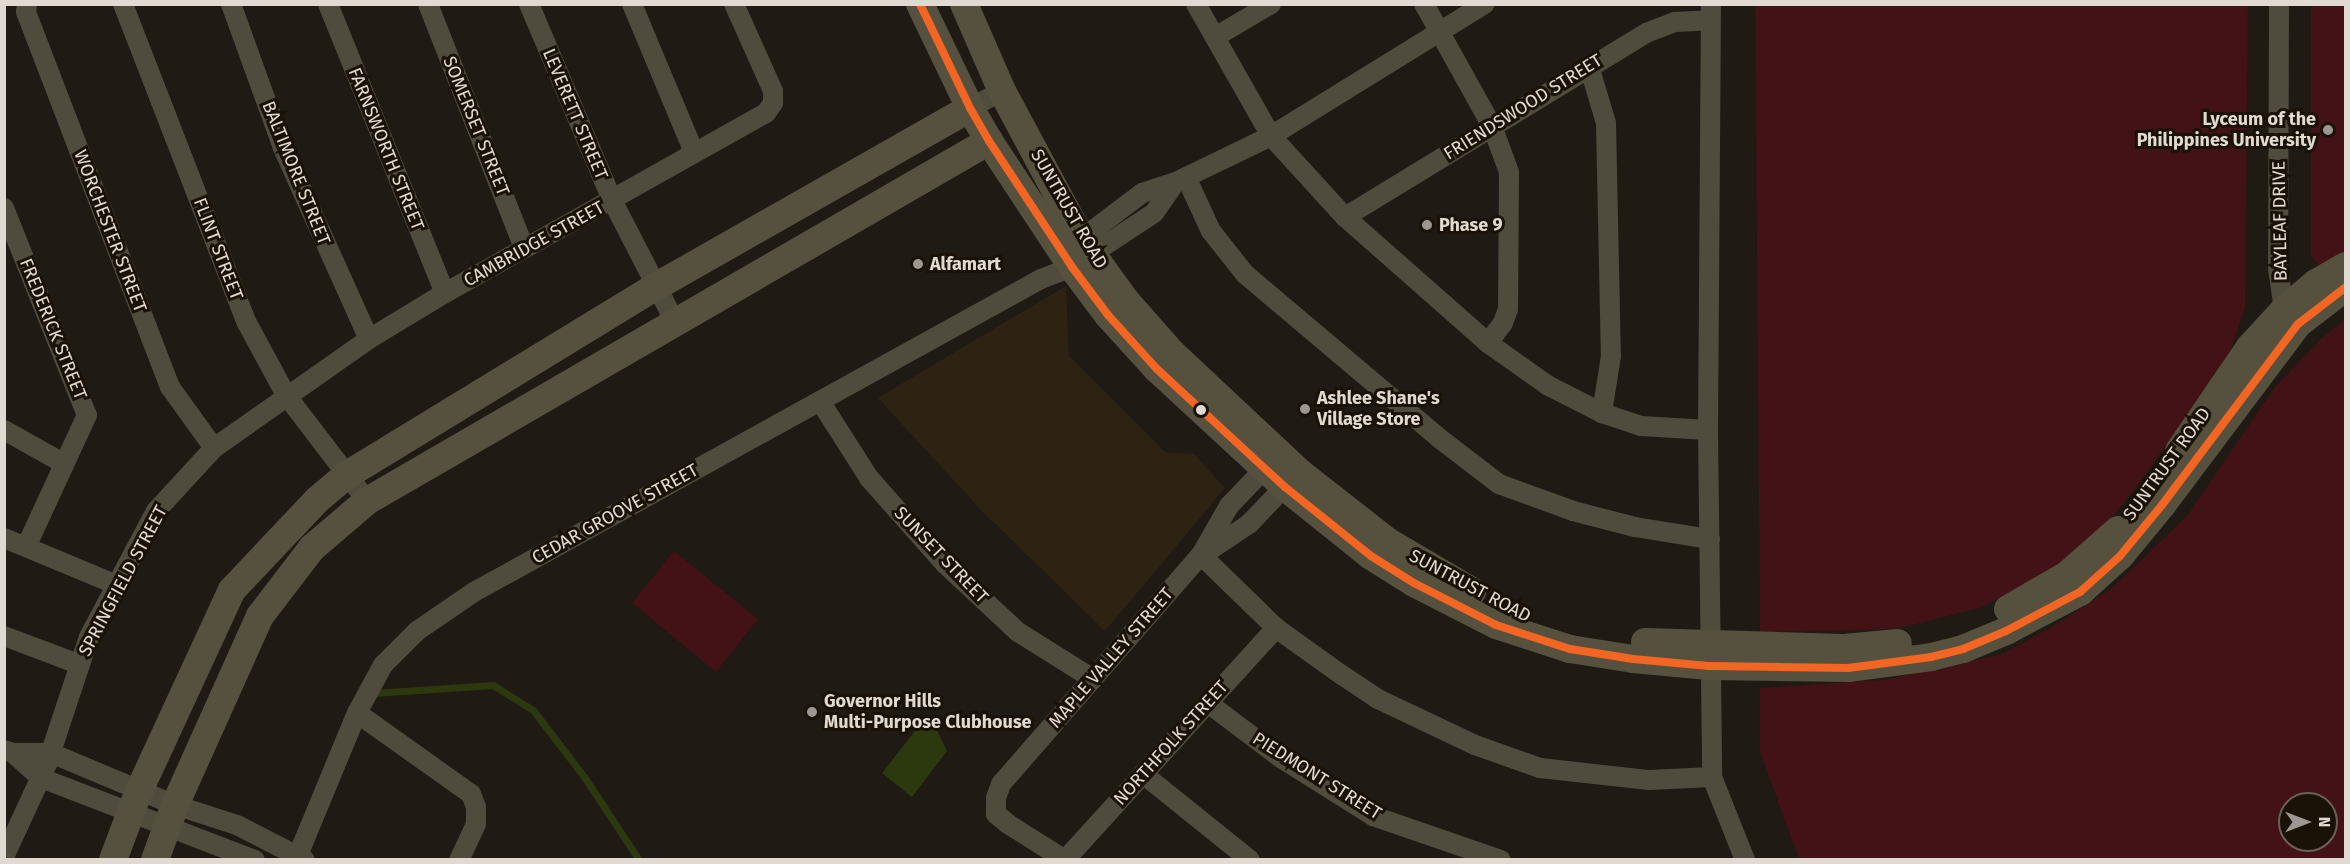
<!DOCTYPE html>
<html>
<head>
<meta charset="utf-8">
<style>
	body { margin:0 }
	#map { position:relative; width:2350px; height:864px; overflow:hidden; background:#1f1a14; font-family:"Fira Sans",sans-serif }
	div>[style] { position:absolute }
	[style*='--x'] { left:calc(var(--x)*1px); top:calc(var(--y)*1px); width:calc(var(--w)*1px); rotate:calc(var(--a)*1deg) }
	.built>* { inset:0; background:#2e2212 }
	.green>* { inset:0; background:#421216 }
	.water>* { inset:0; background:#2c380e }
	.stream>* { height:7px; margin:-3.5px; padding:0 3.5px; transform-origin:3.5px; border-radius:3.5px; background:#2c380e }
	.street>* { height:20px; margin:-10px; padding:0 10px; transform-origin:10px; border-radius:10px; background:#4f4c3e }
	.secondary>* { height:28px; margin:-14px; padding:0 14px; transform-origin:14px; border-radius:14px; background:#55513e }
	.bus-1>* { height:8px; margin:-4px; padding:0 4px; transform-origin:4px; border-radius:4px; background:#f26522 }
	.dots>* { width:16px; height:16px; translate:-50% -50%; box-sizing:border-box; border:3px solid #1b1207; border-radius:50% }
	span { translate:-50% -50%; white-space:nowrap; text-align:center; line-height:1.15; -webkit-text-stroke:6px #1b1207; paint-order:stroke }
	.street-label { font-size:18px; color:#e0dad2 }
	.poi-label { font-size:18px; color:#e0dad2; font-weight:700 }
	.right { translate:-100% -50%; text-align:right }
	.left { translate:0 -50%; text-align:left }
	.frame { position:absolute; inset:0; border:6px solid #e0dad2; pointer-events:none }
	.north { position:absolute; left:2278px; top:792px; width:60px; height:60px; box-sizing:border-box; background:#1b1207; border:2px solid #6a6258; border-radius:50%; rotate:90deg; font-size:16px; font-weight:700; line-height:24px; text-align:center; color:#e0dad2 }
	.north::after { content:''; display:block; margin:auto; width:21px; height:27px; background:#9c9790; clip-path:polygon(50% 0,100% 100%,50% 72%,0 100%) }
</style>
</head>
<body>
<div id="map">
	<div class="built">
		<i style="clip-path:polygon(1066px 286px,1069px 356px,1165px 452px,1194px 454px,1225px 488px,1105px 631px,982px 511px,878px 398px)"></i>
	</div>
	<div class="green">
		<i style="clip-path:polygon(1755px 5px,2248px 5px,2245px 307px,2230px 352px,2148px 471px,2117px 512px,2076px 551px,2031px 583px,1979px 608px,1896px 629px,1760px 632px)"></i>
		<i style="clip-path:polygon(2311px 5px,2346px 5px,2345px 255px,2321px 268px,2311px 256px)"></i>
		<i style="clip-path:polygon(evenodd,2345px 319px,2345px 859px,1799px 859px,1760px 752px,1760px 688px,1884px 680px,2002px 654px,2057px 624px,2111px 589px,2187px 516px,2275px 387px,2322px 338px,2345px 319px,2290px 804px,2326px 804px,2326px 840px,2290px 840px,2290px 804px)"></i>
		<i style="clip-path:polygon(674px 551px,758px 619px,716px 672px,632px 603px)"></i>
	</div>
	<div class="water">
		<i style="clip-path:polygon(929px 726px,936px 728px,947px 751px,912px 797px,882px 773px,918px 727px)"></i>
	</div>
	<div class="stream">
		<i style="--x:374;--y:693;--w:119;--a:-3.8"></i>
		<i style="--x:493;--y:685;--w:47;--a:32"></i>
		<i style="--x:533;--y:710;--w:86;--a:52.6"></i>
		<i style="--x:585;--y:778;--w:98;--a:56.6"></i>
	</div>
	<div class="street">
		<i style="--x:27;--y:4;--w:8;--a:97"></i>
		<i style="--x:26;--y:12;--w:402;--a:69"></i>
		<i style="--x:170;--y:387;--w:75;--a:54.2"></i>
		<i style="--x:123;--y:4;--w:342;--a:68.8"></i>
		<i style="--x:247;--y:323;--w:82;--a:61.6"></i>
		<i style="--x:286;--y:395;--w:133;--a:52.6"></i>
		<i style="--x:231;--y:4;--w:153;--a:70.1"></i>
		<i style="--x:283;--y:148;--w:209;--a:65.8"></i>
		<i style="--x:328;--y:4;--w:312;--a:68"></i>
		<i style="--x:428;--y:4;--w:262;--a:68.5"></i>
		<i style="--x:529;--y:4;--w:213;--a:67"></i>
		<i style="--x:612;--y:200;--w:137;--a:62.7"></i>
		<i style="--x:632;--y:4;--w:160;--a:67.3"></i>
		<i style="--x:1196;--y:4;--w:152;--a:60.4"></i>
		<i style="--x:1271;--y:136;--w:110;--a:47.6"></i>
		<i style="--x:1345;--y:217;--w:191;--a:41.4"></i>
		<i style="--x:1488;--y:343;--w:72;--a:35.4"></i>
		<i style="--x:1547;--y:385;--w:62;--a:27"></i>
		<i style="--x:1602;--y:413;--w:41;--a:18.4"></i>
		<i style="--x:1641;--y:426;--w:67;--a:3.4"></i>
		<i style="--x:1424;--y:4;--w:140;--a:60.9"></i>
		<i style="--x:1492;--y:126;--w:49;--a:69.7"></i>
		<i style="--x:1509;--y:172;--w:137;--a:90.4"></i>
		<i style="--x:1508;--y:309;--w:15;--a:110"></i>
		<i style="--x:1503;--y:323;--w:25;--a:127"></i>
		<i style="--x:1711;--y:4;--w:426;--a:90.4"></i>
		<i style="--x:1708;--y:430;--w:347;--a:89.3"></i>
		<i style="--x:1712;--y:777;--w:89;--a:68.3"></i>
		<i style="--x:2279;--y:4;--w:264;--a:90.2"></i>
		<i style="--x:2278;--y:268;--w:42;--a:81.9"></i>
		<i style="--x:2284;--y:310;--w:10;--a:45"></i>
		<i style="--x:1215;--y:37;--w:65;--a:-30.5"></i>
		<i style="--x:1589;--y:66;--w:59;--a:73.4"></i>
		<i style="--x:1606;--y:123;--w:233;--a:88.8"></i>
		<i style="--x:1611;--y:356;--w:58;--a:99"></i>
		<i style="--x:970;--y:108;--w:36;--a:-28"></i>
		<i style="--x:1186;--y:177;--w:60;--a:65.2"></i>
		<i style="--x:1211;--y:231;--w:55;--a:51.7"></i>
		<i style="--x:1245;--y:274;--w:254;--a:40.2"></i>
		<i style="--x:1439;--y:438;--w:76;--a:37.5"></i>
		<i style="--x:1499;--y:484;--w:79;--a:20"></i>
		<i style="--x:1573;--y:511;--w:64;--a:14.5"></i>
		<i style="--x:1635;--y:527;--w:76;--a:9.1"></i>
		<i style="--x:4;--y:208;--w:223;--a:68.2"></i>
		<i style="--x:87;--y:415;--w:145;--a:114.8"></i>
		<i style="--x:1345;--y:217;--w:353;--a:-31.4"></i>
		<i style="--x:1646;--y:33;--w:31;--a:-21"></i>
		<i style="--x:1675;--y:22;--w:35;--a:-3"></i>
		<i style="--x:1072;--y:246;--w:88;--a:-37.1"></i>
		<i style="--x:1142;--y:193;--w:36;--a:-18"></i>
		<i style="--x:1176;--y:182;--w:106;--a:-25.8"></i>
		<i style="--x:1271;--y:136;--w:251;--a:-31.7"></i>
		<i style="--x:820;--y:401;--w:91;--a:57.5"></i>
		<i style="--x:869;--y:478;--w:115;--a:48.5"></i>
		<i style="--x:945;--y:564;--w:100;--a:43"></i>
		<i style="--x:1018;--y:632;--w:89;--a:32.1"></i>
		<i style="--x:4;--y:430;--w:68;--a:29.2"></i>
		<i style="--x:4;--y:538;--w:122;--a:22.6"></i>
		<i style="--x:1204;--y:554;--w:54;--a:-33.7"></i>
		<i style="--x:1249;--y:524;--w:64;--a:-46.3"></i>
		<i style="--x:1201;--y:555;--w:105;--a:44.2"></i>
		<i style="--x:1276;--y:628;--w:81;--a:35.5"></i>
		<i style="--x:1342;--y:675;--w:43;--a:33.7"></i>
		<i style="--x:1378;--y:699;--w:107;--a:25.4"></i>
		<i style="--x:1475;--y:745;--w:69;--a:19.5"></i>
		<i style="--x:1540;--y:768;--w:110;--a:6.3"></i>
		<i style="--x:1649;--y:780;--w:63;--a:-2.7"></i>
		<i style="--x:4;--y:636;--w:79;--a:20.7"></i>
		<i style="--x:1208;--y:703;--w:91;--a:37"></i>
		<i style="--x:1281;--y:758;--w:109;--a:32.2"></i>
		<i style="--x:1373;--y:816;--w:135;--a:19"></i>
		<i style="--x:357;--y:713;--w:140;--a:35.4"></i>
		<i style="--x:471;--y:794;--w:14;--a:69"></i>
		<i style="--x:476;--y:807;--w:17;--a:90"></i>
		<i style="--x:476;--y:824;--w:40;--a:115"></i>
		<i style="--x:4;--y:750;--w:9;--a:18"></i>
		<i style="--x:13;--y:753;--w:38;--a:0"></i>
		<i style="--x:51;--y:753;--w:134;--a:22.8"></i>
		<i style="--x:175;--y:805;--w:65;--a:17.9"></i>
		<i style="--x:237;--y:825;--w:76;--a:27.2"></i>
		<i style="--x:13;--y:753;--w:38;--a:42"></i>
		<i style="--x:41;--y:778;--w:229;--a:21"></i>
		<i style="--x:1143;--y:774;--w:137;--a:38.8"></i>
		<i style="--x:4;--y:857;--w:102;--a:-65.2"></i>
		<i style="--x:47;--y:764;--w:134;--a:-71.7"></i>
		<i style="--x:89;--y:637;--w:143;--a:-62"></i>
		<i style="--x:156;--y:511;--w:86;--a:-47.4"></i>
		<i style="--x:214;--y:448;--w:189;--a:-35.1"></i>
		<i style="--x:369;--y:339;--w:89;--a:-31.2"></i>
		<i style="--x:445;--y:293;--w:368;--a:-29.3"></i>
		<i style="--x:766;--y:113;--w:12;--a:-55"></i>
		<i style="--x:773;--y:103;--w:12;--a:-90"></i>
		<i style="--x:773;--y:91;--w:95;--a:-114.1"></i>
		<i style="--x:296;--y:860;--w:159;--a:-67.5"></i>
		<i style="--x:357;--y:713;--w:55;--a:-61.6"></i>
		<i style="--x:383;--y:665;--w:48;--a:-45"></i>
		<i style="--x:417;--y:631;--w:69;--a:-34.4"></i>
		<i style="--x:474;--y:592;--w:648;--a:-28.9"></i>
		<i style="--x:1041;--y:279;--w:33;--a:-21"></i>
		<i style="--x:1072;--y:267;--w:98;--a:-33.4"></i>
		<i style="--x:1154;--y:213;--w:38;--a:-55"></i>
		<i style="--x:1065;--y:860;--w:67;--a:-147.7"></i>
		<i style="--x:1008;--y:824;--w:16;--a:-140"></i>
		<i style="--x:996;--y:814;--w:16;--a:-90"></i>
		<i style="--x:996;--y:798;--w:15;--a:-70"></i>
		<i style="--x:1001;--y:784;--w:304;--a:-48.9"></i>
		<i style="--x:1201;--y:555;--w:56;--a:-60.3"></i>
		<i style="--x:1229;--y:506;--w:64;--a:-46.3"></i>
		<i style="--x:1065;--y:860;--w:314;--a:-47.7"></i>
	</div>
	<div class="secondary">
		<i style="--x:920;--y:4;--w:115;--a:64.3"></i>
		<i style="--x:970;--y:108;--w:38;--a:60"></i>
		<i style="--x:989;--y:141;--w:151;--a:56.6"></i>
		<i style="--x:1072;--y:267;--w:60;--a:53.1"></i>
		<i style="--x:1108;--y:315;--w:73;--a:47.8"></i>
		<i style="--x:1157;--y:369;--w:174;--a:42.7"></i>
		<i style="--x:1285;--y:487;--w:110;--a:38.7"></i>
		<i style="--x:1371;--y:556;--w:51;--a:32.1"></i>
		<i style="--x:1414;--y:583;--w:92;--a:27.1"></i>
		<i style="--x:1496;--y:625;--w:78;--a:18"></i>
		<i style="--x:1570;--y:649;--w:64;--a:9"></i>
		<i style="--x:1633;--y:659;--w:76;--a:5.3"></i>
		<i style="--x:1709;--y:666;--w:139;--a:0.8"></i>
		<i style="--x:1848;--y:668;--w:84;--a:-7.5"></i>
		<i style="--x:1931;--y:657;--w:33;--a:-14"></i>
		<i style="--x:1963;--y:649;--w:47;--a:-22.7"></i>
		<i style="--x:2006;--y:631;--w:84;--a:-27.8"></i>
		<i style="--x:2080;--y:592;--w:54;--a:-42"></i>
		<i style="--x:2120;--y:556;--w:66;--a:-50.5"></i>
		<i style="--x:2162;--y:505;--w:226;--a:-53.1"></i>
		<i style="--x:2298;--y:324;--w:61;--a:-37.6"></i>
		<i style="--x:964;--y:4;--w:95;--a:66.4"></i>
		<i style="--x:1002;--y:91;--w:169;--a:61.8"></i>
		<i style="--x:1082;--y:240;--w:75;--a:54.2"></i>
		<i style="--x:1126;--y:301;--w:69;--a:48.5"></i>
		<i style="--x:1172;--y:353;--w:174;--a:43.1"></i>
		<i style="--x:1299;--y:472;--w:112;--a:38.1"></i>
		<i style="--x:1387;--y:541;--w:99;--a:30.5"></i>
		<i style="--x:2179;--y:451;--w:126;--a:-55.7"></i>
		<i style="--x:2250;--y:347;--w:50;--a:-47.4"></i>
		<i style="--x:2284;--y:310;--w:42;--a:-40.2"></i>
		<i style="--x:2316;--y:283;--w:34;--a:-30"></i>
		<i style="--x:2008;--y:609;--w:68;--a:-30"></i>
		<i style="--x:2067;--y:575;--w:68;--a:-41.4"></i>
		<i style="--x:1645;--y:642;--w:199;--a:1.7"></i>
		<i style="--x:1844;--y:648;--w:54;--a:-5.3"></i>
		<i style="--x:113;--y:860;--w:74;--a:-69.4"></i>
		<i style="--x:139;--y:791;--w:221;--a:-65.2"></i>
		<i style="--x:232;--y:590;--w:124;--a:-46.6"></i>
		<i style="--x:317;--y:500;--w:39;--a:-40"></i>
		<i style="--x:347;--y:475;--w:363;--a:-31.4"></i>
		<i style="--x:657;--y:286;--w:360;--a:-29.6"></i>
		<i style="--x:155;--y:860;--w:59;--a:-70"></i>
		<i style="--x:175;--y:805;--w:207;--a:-65.8"></i>
		<i style="--x:260;--y:616;--w:86;--a:-52.6"></i>
		<i style="--x:312;--y:548;--w:72;--a:-40.5"></i>
		<i style="--x:367;--y:501;--w:719;--a:-30.06"></i>
	</div>
	<div class="bus-1">
		<i style="--x:920;--y:4;--w:115;--a:64.3"></i>
		<i style="--x:970;--y:108;--w:38;--a:60"></i>
		<i style="--x:989;--y:141;--w:151;--a:56.6"></i>
		<i style="--x:1072;--y:267;--w:60;--a:53.1"></i>
		<i style="--x:1108;--y:315;--w:73;--a:47.8"></i>
		<i style="--x:1157;--y:369;--w:174;--a:42.7"></i>
		<i style="--x:1285;--y:487;--w:110;--a:38.7"></i>
		<i style="--x:1371;--y:556;--w:51;--a:32.1"></i>
		<i style="--x:1414;--y:583;--w:92;--a:27.1"></i>
		<i style="--x:1496;--y:625;--w:78;--a:18"></i>
		<i style="--x:1570;--y:649;--w:64;--a:9"></i>
		<i style="--x:1633;--y:659;--w:76;--a:5.3"></i>
		<i style="--x:1709;--y:666;--w:139;--a:0.8"></i>
		<i style="--x:1848;--y:668;--w:84;--a:-7.5"></i>
		<i style="--x:1931;--y:657;--w:33;--a:-14"></i>
		<i style="--x:1963;--y:649;--w:47;--a:-22.7"></i>
		<i style="--x:2006;--y:631;--w:84;--a:-27.8"></i>
		<i style="--x:2080;--y:592;--w:54;--a:-42"></i>
		<i style="--x:2120;--y:556;--w:66;--a:-50.5"></i>
		<i style="--x:2162;--y:505;--w:226;--a:-53.1"></i>
		<i style="--x:2298;--y:324;--w:61;--a:-37.6"></i>
	</div>
	<div class="dots">
		<i style="left:2328px;top:130px;background:#9c9790"></i>
		<i style="left:1427px;top:225px;background:#9c9790"></i>
		<i style="left:918px;top:264px;background:#9c9790"></i>
		<i style="left:1305px;top:409px;background:#9c9790"></i>
		<i style="left:1201px;top:410px;background:#e0dad2"></i>
		<i style="left:812px;top:712px;background:#9c9790"></i>
	</div>
	<div class="street-label">
		<span style="left:1523px;top:107px;rotate:-32deg">FRIENDSWOOD STREET</span>
		<span style="left:575px;top:114px;rotate:67deg">LEVERETT STREET</span>
		<span style="left:476px;top:126px;rotate:68deg">SOMERSET STREET</span>
		<span style="left:386px;top:149px;rotate:68deg">FARNSWORTH STREET</span>
		<span style="left:296px;top:173px;rotate:68deg">BALTIMORE STREET</span>
		<span style="left:1069px;top:209px;rotate:60deg">SUNTRUST ROAD</span>
		<span style="left:2280px;top:221px;rotate:-91deg">BAYLEAF DRIVE</span>
		<span style="left:110px;top:231px;rotate:69deg">WORCHESTER STREET</span>
		<span style="left:534px;top:244px;rotate:-29deg">CAMBRIDGE STREET</span>
		<span style="left:218px;top:249px;rotate:69deg">FLINT STREET</span>
		<span style="left:53px;top:329px;rotate:68deg">FREDERICK STREET</span>
		<span style="left:2167px;top:464px;rotate:-54deg">SUNTRUST ROAD</span>
		<span style="left:615px;top:514px;rotate:-29deg">CEDAR GROOVE STREET</span>
		<span style="left:941px;top:555px;rotate:46deg">SUNSET STREET</span>
		<span style="left:123px;top:581px;rotate:-62deg">SPRINGFIELD STREET</span>
		<span style="left:1470px;top:586px;rotate:28deg">SUNTRUST ROAD</span>
		<span style="left:1111px;top:658px;rotate:-49deg">MAPLE VALLEY STREET</span>
		<span style="left:1171px;top:743px;rotate:-48deg">NORTHFOLK STREET</span>
		<span style="left:1317px;top:776px;rotate:32deg">PIEDMONT STREET</span>
	</div>
	<div class="poi-label">
		<span class="right" style="left:2316px;top:130px">Lyceum of the<br>Philippines University</span>
		<span class="left" style="left:1439px;top:225px">Phase 9</span>
		<span class="left" style="left:930px;top:264px">Alfamart</span>
		<span class="left" style="left:1317px;top:409px">Ashlee Shane's<br>Village Store</span>
		<span class="left" style="left:824px;top:712px">Governor Hills<br>Multi-Purpose Clubhouse</span>
	</div>
	<div class="frame"></div>
	<div class="north">N</div>
</div>
</body>
</html>
